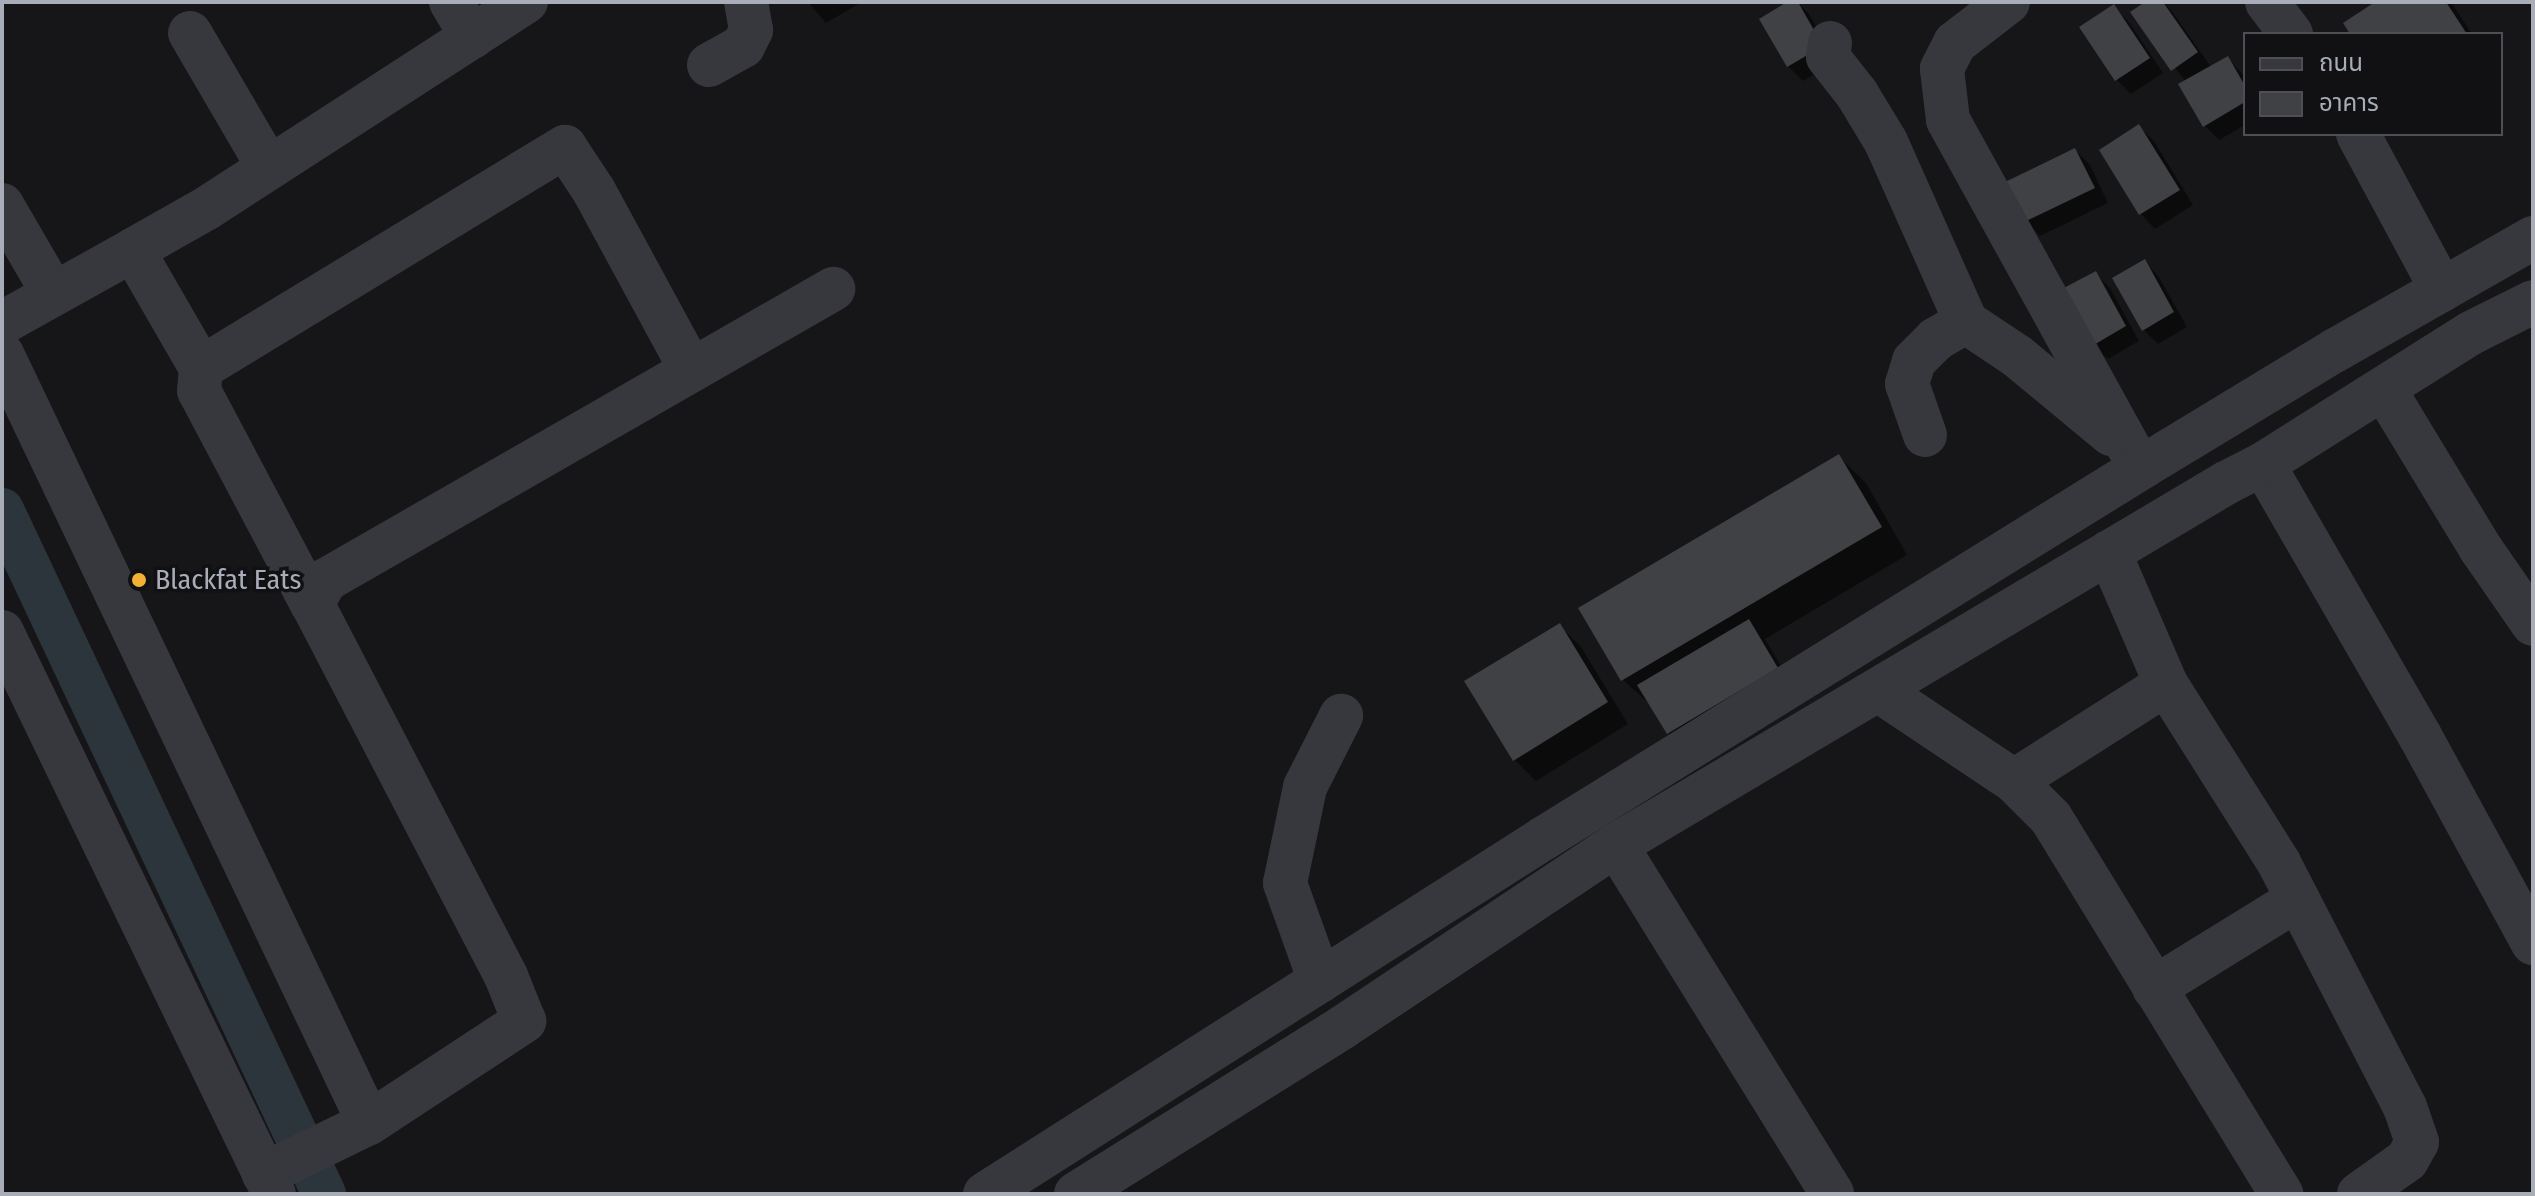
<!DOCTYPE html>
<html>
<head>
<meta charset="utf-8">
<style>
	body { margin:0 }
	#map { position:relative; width:2535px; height:1196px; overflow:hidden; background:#161618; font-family:"Fira Sans Condensed","Noto Sans Thai",sans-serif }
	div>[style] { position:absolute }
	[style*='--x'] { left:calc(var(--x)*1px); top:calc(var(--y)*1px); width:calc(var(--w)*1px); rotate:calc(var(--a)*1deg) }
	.shadow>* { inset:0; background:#0007 }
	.canal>* { height:44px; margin:-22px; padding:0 22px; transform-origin:22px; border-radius:22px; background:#2c353c }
	.building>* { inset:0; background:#404145 }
	.minor>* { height:44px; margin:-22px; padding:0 22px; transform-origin:22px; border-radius:22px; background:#37383d }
	.dots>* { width:22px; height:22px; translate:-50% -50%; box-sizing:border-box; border:4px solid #111113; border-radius:50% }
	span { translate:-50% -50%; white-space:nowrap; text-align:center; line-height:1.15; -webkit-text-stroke:7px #111113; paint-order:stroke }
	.poi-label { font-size:28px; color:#a8adb8 }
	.left { translate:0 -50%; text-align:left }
	.frame { position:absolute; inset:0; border:4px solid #a8adb8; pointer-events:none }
	.legend { position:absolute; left:2243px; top:32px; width:260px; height:104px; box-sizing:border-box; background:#111113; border:2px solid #4d4f55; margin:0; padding:10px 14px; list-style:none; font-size:24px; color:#a8adb8 }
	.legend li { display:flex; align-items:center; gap:16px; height:40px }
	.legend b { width:40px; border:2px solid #4d4f55 }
</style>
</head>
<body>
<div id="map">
	<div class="shadow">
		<i style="clip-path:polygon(808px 2px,862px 2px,826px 23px)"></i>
		<i style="clip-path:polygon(1791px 2px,1797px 2px,1809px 14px,1836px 61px,1803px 81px,1788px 66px,1761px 19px)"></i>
		<i style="clip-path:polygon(2148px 2px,2163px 2px,2171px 10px,2211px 67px,2227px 58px,2242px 73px,2245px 79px,2245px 125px,2219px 140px,2204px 125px,2186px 82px,2133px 13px)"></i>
		<i style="clip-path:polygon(2378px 2px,2451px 2px,2472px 34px,2352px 34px)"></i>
		<i style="clip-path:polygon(2114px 7px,2128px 21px,2163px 73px,2131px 94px,2117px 80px,2082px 28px)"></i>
		<i style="clip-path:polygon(2139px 127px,2154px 141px,2193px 205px,2155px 229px,2141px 214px,2101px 150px)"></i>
		<i style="clip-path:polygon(2075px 150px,2090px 165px,2108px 203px,2040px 236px,2026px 221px)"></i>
		<i style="clip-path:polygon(2145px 262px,2159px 277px,2187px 327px,2158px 344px,2143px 329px)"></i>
		<i style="clip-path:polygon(2095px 273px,2110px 288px,2139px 341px,2108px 359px,2093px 345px)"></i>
		<i style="clip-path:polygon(1838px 456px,1866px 483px,1907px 555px,1765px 639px,1791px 683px,1683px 747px,1668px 733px,1652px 706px,1623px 680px,1580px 608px)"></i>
		<i style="clip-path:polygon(1559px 625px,1581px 647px,1628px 724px,1536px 781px,1515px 760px,1467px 682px)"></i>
	</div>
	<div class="canal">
		<i style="--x:2;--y:510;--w:756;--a:64.79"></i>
	</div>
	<div class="building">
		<i style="clip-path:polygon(1787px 2px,1798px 2px,1823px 46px,1787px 67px,1759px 19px)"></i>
		<i style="clip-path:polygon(2145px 2px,2163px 2px,2198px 52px,2171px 71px,2130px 12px)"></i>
		<i style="clip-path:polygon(2375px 2px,2446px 2px,2467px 34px,2350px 34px,2343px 23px)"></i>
		<i style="clip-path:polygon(2114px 4px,2150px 58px,2115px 81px,2079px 27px)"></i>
		<i style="clip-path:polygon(2228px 56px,2245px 86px,2245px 102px,2203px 127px,2178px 84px)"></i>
		<i style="clip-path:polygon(2139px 124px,2180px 190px,2139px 215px,2099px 150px)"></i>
		<i style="clip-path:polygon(2075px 148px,2095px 188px,2024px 222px,2005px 182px)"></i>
		<i style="clip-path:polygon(2145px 259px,2174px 312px,2142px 331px,2112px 278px)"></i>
		<i style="clip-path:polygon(2096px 271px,2126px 326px,2092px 346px,2060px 290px)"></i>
		<i style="clip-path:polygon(1839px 454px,1882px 527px,1621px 681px,1578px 608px)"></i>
		<i style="clip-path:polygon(1749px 619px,1778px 668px,1667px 734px,1637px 685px)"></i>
		<i style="clip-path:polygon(1560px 623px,1608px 702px,1513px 761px,1464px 681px)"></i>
	</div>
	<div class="minor">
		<i style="--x:451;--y:2;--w:41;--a:59"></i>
		<i style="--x:2008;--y:2;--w:67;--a:142.3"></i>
		<i style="--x:1955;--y:43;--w:29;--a:117"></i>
		<i style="--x:1942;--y:69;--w:51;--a:83.3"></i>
		<i style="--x:1948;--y:120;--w:375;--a:61.1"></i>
		<i style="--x:2267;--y:2;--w:40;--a:53"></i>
		<i style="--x:190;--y:33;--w:156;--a:59.7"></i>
		<i style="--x:1830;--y:43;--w:14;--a:98"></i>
		<i style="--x:1828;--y:57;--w:47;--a:51.9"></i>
		<i style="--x:1857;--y:94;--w:56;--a:58.9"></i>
		<i style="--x:1886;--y:142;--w:197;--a:66"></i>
		<i style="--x:709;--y:65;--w:39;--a:-29"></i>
		<i style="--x:743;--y:46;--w:18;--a:-63"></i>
		<i style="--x:751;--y:30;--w:28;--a:-100"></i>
		<i style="--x:2358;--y:134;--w:177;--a:61.7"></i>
		<i style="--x:2;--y:205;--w:102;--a:59.9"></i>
		<i style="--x:2;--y:323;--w:150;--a:-29.1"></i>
		<i style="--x:2;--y:354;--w:852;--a:64.49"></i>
		<i style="--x:369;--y:1123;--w:117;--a:154.1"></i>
		<i style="--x:201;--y:368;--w:136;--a:-120"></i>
		<i style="--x:133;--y:250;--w:85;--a:-29.6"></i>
		<i style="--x:207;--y:208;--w:380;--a:-32.9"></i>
		<i style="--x:2384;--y:389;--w:187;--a:58.8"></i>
		<i style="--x:2481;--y:549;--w:91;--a:55.3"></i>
		<i style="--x:1925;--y:435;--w:54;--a:-109.4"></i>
		<i style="--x:1907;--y:384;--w:24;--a:-73"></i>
		<i style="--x:1914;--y:361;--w:31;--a:-45"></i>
		<i style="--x:1936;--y:339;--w:34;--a:-30"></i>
		<i style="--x:1966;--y:322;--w:61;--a:33.7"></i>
		<i style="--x:2017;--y:356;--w:122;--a:39.7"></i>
		<i style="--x:2263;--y:464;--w:314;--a:60"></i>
		<i style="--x:2420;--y:736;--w:236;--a:61.4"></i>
		<i style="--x:2109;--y:552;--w:144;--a:66.6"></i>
		<i style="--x:2166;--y:684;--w:212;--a:57.7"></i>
		<i style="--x:2279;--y:863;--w:275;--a:62.7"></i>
		<i style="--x:2405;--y:1107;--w:37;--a:71"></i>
		<i style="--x:2417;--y:1142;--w:21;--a:119"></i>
		<i style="--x:2407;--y:1160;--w:59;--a:144.7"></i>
		<i style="--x:312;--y:604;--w:241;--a:-117.9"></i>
		<i style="--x:199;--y:391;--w:23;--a:-85"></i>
		<i style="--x:201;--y:368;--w:426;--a:-31.3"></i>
		<i style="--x:565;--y:147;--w:53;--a:56.6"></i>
		<i style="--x:594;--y:191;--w:204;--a:61.5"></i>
		<i style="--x:2;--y:632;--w:624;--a:64.17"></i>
		<i style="--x:1878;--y:690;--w:164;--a:33.8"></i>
		<i style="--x:2014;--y:781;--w:52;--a:45"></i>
		<i style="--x:2051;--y:818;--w:441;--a:58.5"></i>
		<i style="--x:2014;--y:781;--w:180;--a:-32.5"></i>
		<i style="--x:1616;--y:845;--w:410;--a:58.2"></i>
		<i style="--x:1320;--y:981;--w:104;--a:-109.7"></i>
		<i style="--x:1285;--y:883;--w:98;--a:-78.2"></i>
		<i style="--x:1305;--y:787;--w:80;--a:-63.1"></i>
		<i style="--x:2154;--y:988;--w:169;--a:-31.7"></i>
		<i style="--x:369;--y:1123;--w:186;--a:-33.3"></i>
		<i style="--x:524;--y:1021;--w:48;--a:-111.8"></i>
		<i style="--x:506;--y:976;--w:420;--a:-117.5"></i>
		<i style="--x:312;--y:604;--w:28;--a:-60"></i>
		<i style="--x:326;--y:580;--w:585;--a:-29.85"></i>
		<i style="--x:985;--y:1194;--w:663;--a:-32.49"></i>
		<i style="--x:1544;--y:838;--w:706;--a:-31.8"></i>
		<i style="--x:2144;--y:466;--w:222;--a:-31.2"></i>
		<i style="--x:2334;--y:351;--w:229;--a:-29.6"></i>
		<i style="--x:1076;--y:1194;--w:315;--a:-32"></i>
		<i style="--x:1343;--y:1027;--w:328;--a:-33.7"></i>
		<i style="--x:1616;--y:845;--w:709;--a:-30.69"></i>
		<i style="--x:2226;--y:483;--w:42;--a:-27.2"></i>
		<i style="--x:2263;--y:464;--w:246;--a:-32.2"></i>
		<i style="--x:2471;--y:333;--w:69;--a:-26.6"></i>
	</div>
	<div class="dots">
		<i style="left:139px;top:580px;background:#f2b134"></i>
	</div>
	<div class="poi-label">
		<span class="left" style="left:155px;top:580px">Blackfat Eats</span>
	</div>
	<div class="frame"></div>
	<ul class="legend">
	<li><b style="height:10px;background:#37383d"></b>ถนน</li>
	<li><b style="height:22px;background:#404145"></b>อาคาร</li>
	</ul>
</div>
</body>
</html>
